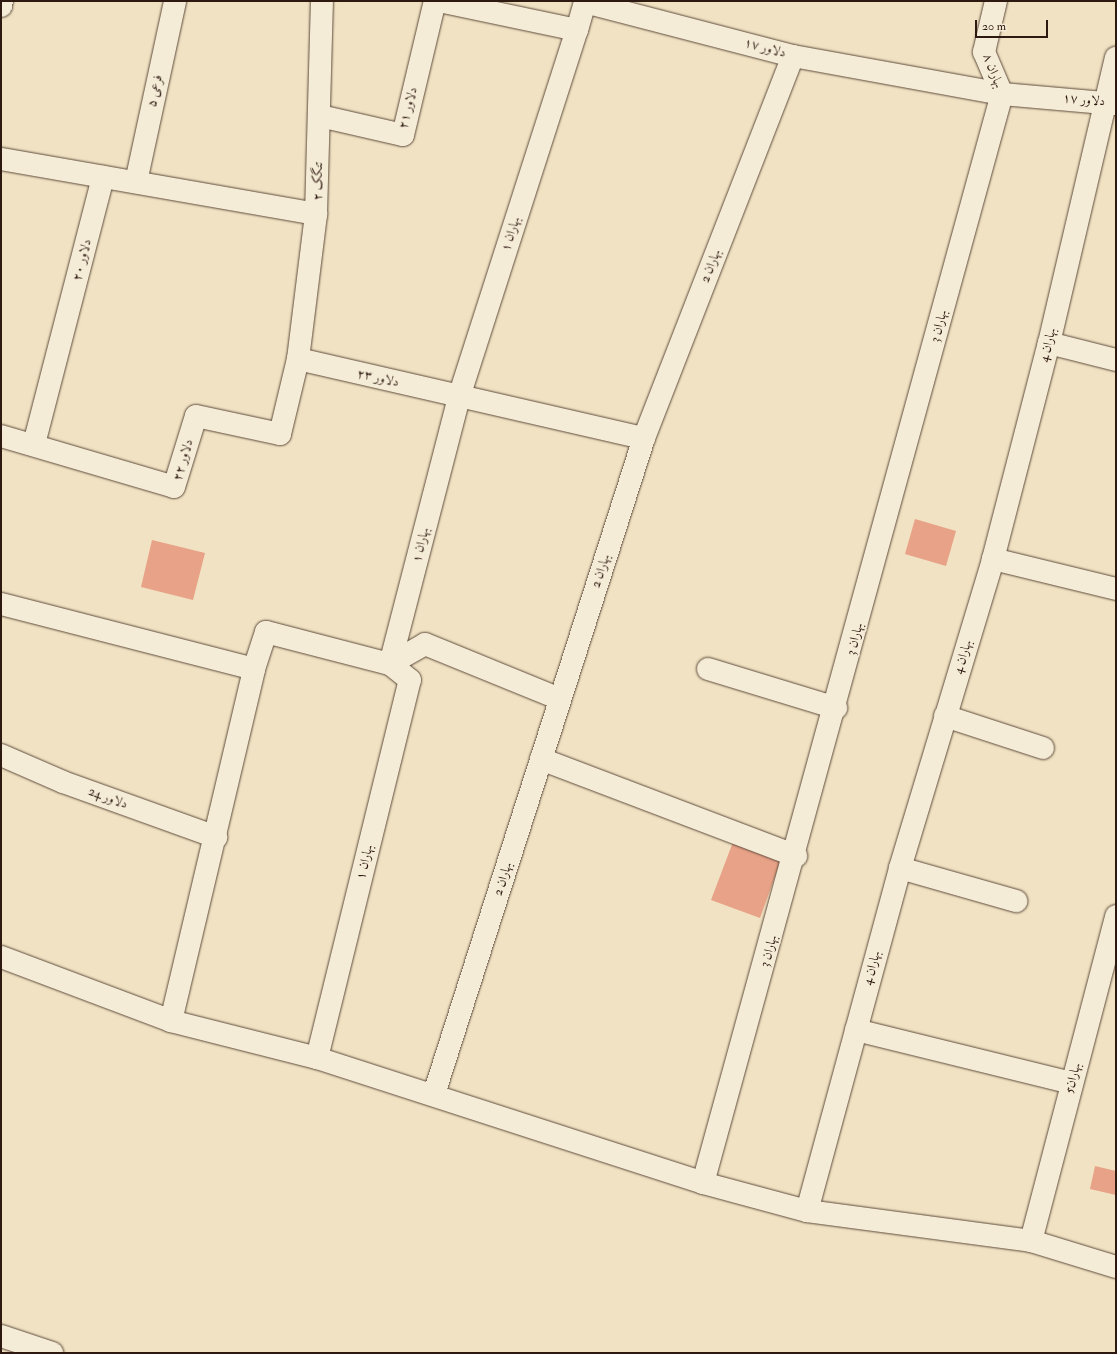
<!DOCTYPE html>
<html>
<head>
<meta charset="utf-8">
<style>
	body { margin:0 }
	#map { position:relative; width:1117px; height:1354px; overflow:hidden; background:#f0e2c2; font-family:"IM FELL Double Pica",Amiri,serif }
	div>[style] { position:absolute }
	[style*='--x'] { left:calc(var(--x)*1px); top:calc(var(--y)*1px); width:calc(var(--w)*1px); rotate:calc(var(--a)*1deg) }
	.building>* { inset:0; background:#e8a287 }
	.roads { filter:drop-shadow(0 0 1px #5e4b3c) drop-shadow(0 0 1px #5e4b3c) }
	.minor>* { height:22px; margin:-11px; padding:0 11px; transform-origin:11px; border-radius:11px; background:#f5ecd7 }
	span { translate:-50% -50%; white-space:nowrap; text-align:center; line-height:1.15; -webkit-text-stroke:3.5px #f5ecd7; paint-order:stroke }
	.street-label { font-size:13px; color:#2d1910 }
	.frame { position:absolute; inset:0; border:2px solid #2d1910; pointer-events:none }
	.scale { position:absolute; left:975px; top:20px; width:73px; height:18px; box-sizing:border-box; border:2px solid #2d1910; border-top:0; padding-left:5px; font-size:12px; line-height:14px; white-space:nowrap; color:#2d1910; -webkit-text-stroke:3px #f5ecd7; paint-order:stroke }
</style>
</head>
<body>
<div id="map">
	<div class="building">
		<i style="clip-path:polygon(915px 519px,956px 531px,946px 566px,905px 554px)"></i>
		<i style="clip-path:polygon(152px 540px,205px 553px,193px 600px,141px 587px)"></i>
		<i style="clip-path:polygon(733px 842px,781px 860px,760px 918px,711px 900px)"></i>
		<i style="clip-path:polygon(1095px 1166px,1116px 1171px,1116px 1195px,1090px 1189px)"></i>
	</div>
	<div class="roads">
		<div class="minor">
			<i style="--x:439;--y:1;--w:141;--a:11.9"></i>
			<i style="--x:577;--y:30;--w:29;--a:-74"></i>
			<i style="--x:585;--y:2;--w:215;--a:14.6"></i>
			<i style="--x:793;--y:56;--w:212;--a:10.3"></i>
			<i style="--x:1002;--y:94;--w:114;--a:5"></i>
			<i style="--x:1;--y:6;--w:5;--a:-79"></i>
			<i style="--x:320;--y:116;--w:85;--a:12.9"></i>
			<i style="--x:403;--y:135;--w:138;--a:-76.6"></i>
			<i style="--x:1;--y:159;--w:320;--a:9.9"></i>
			<i style="--x:136;--y:182;--w:185;--a:-77.8"></i>
			<i style="--x:1049;--y:343;--w:69;--a:14.2"></i>
			<i style="--x:298;--y:359;--w:355;--a:12.9"></i>
			<i style="--x:1;--y:436;--w:180;--a:16.4"></i>
			<i style="--x:174;--y:487;--w:74;--a:-72.8"></i>
			<i style="--x:196;--y:416;--w:86;--a:12.1"></i>
			<i style="--x:280;--y:434;--w:77;--a:-76.5"></i>
			<i style="--x:298;--y:359;--w:146;--a:-82.9"></i>
			<i style="--x:316;--y:214;--w:213;--a:-88.4"></i>
			<i style="--x:34;--y:444;--w:276;--a:-75.5"></i>
			<i style="--x:993;--y:559;--w:127;--a:13.7"></i>
			<i style="--x:1;--y:604;--w:261;--a:14.4"></i>
			<i style="--x:708;--y:669;--w:134;--a:16.9"></i>
			<i style="--x:945;--y:716;--w:103;--a:18.1"></i>
			<i style="--x:1;--y:755;--w:68;--a:23.5"></i>
			<i style="--x:63;--y:782;--w:163;--a:19.8"></i>
			<i style="--x:541;--y:759;--w:273;--a:20.8"></i>
			<i style="--x:900;--y:868;--w:121;--a:15.9"></i>
			<i style="--x:1;--y:957;--w:182;--a:20.6"></i>
			<i style="--x:171;--y:1021;--w:151;--a:14.2"></i>
			<i style="--x:317;--y:1058;--w:406;--a:17.9"></i>
			<i style="--x:703;--y:1183;--w:108;--a:15.1"></i>
			<i style="--x:807;--y:1211;--w:226;--a:7.6"></i>
			<i style="--x:1031;--y:1241;--w:89;--a:17"></i>
			<i style="--x:171;--y:1021;--w:362;--a:-76.7"></i>
			<i style="--x:254;--y:669;--w:39;--a:-72"></i>
			<i style="--x:266;--y:632;--w:128;--a:14.5"></i>
			<i style="--x:390;--y:664;--w:40;--a:-29.7"></i>
			<i style="--x:425;--y:644;--w:146;--a:22.2"></i>
			<i style="--x:856;--y:1030;--w:221;--a:13.8"></i>
			<i style="--x:317;--y:1058;--w:389;--a:-76.2"></i>
			<i style="--x:410;--y:680;--w:26;--a:-141"></i>
			<i style="--x:390;--y:664;--w:276;--a:-75.5"></i>
			<i style="--x:459;--y:397;--w:386;--a:-72.2"></i>
			<i style="--x:434;--y:1094;--w:689;--a:-72.25"></i>
			<i style="--x:644;--y:438;--w:410;--a:-68.7"></i>
			<i style="--x:703;--y:1183;--w:1129;--a:-74.65"></i>
			<i style="--x:1002;--y:94;--w:46;--a:-113.2"></i>
			<i style="--x:984;--y:52;--w:52;--a:-76.8"></i>
			<i style="--x:807;--y:1211;--w:355;--a:-74.8"></i>
			<i style="--x:900;--y:868;--w:323;--a:-73.2"></i>
			<i style="--x:993;--y:559;--w:223;--a:-75.5"></i>
			<i style="--x:1049;--y:343;--w:293;--a:-76.8"></i>
			<i style="--x:1031;--y:1241;--w:336;--a:-75.3"></i>
			<i style="--x:1;--y:1336;--w:54;--a:18.4"></i>
		</div>
	</div>
	<div class="street-label">
		<span style="left:765px;top:48px;rotate:15deg">دلاور ۱۷</span>
		<span style="left:993px;top:71px;rotate:69deg">بهاران ۸</span>
		<span style="left:155px;top:91px;rotate:-78deg">فرعی ۵</span>
		<span style="left:1084px;top:100px;rotate:5deg">دلاور ۱۷</span>
		<span style="left:408px;top:108px;rotate:-75deg">دلاور ۲۱</span>
		<span style="left:318px;top:181px;rotate:-88deg">تنگک ۲</span>
		<span style="left:511px;top:234px;rotate:-72deg">بهاران ۱</span>
		<span style="left:82px;top:260px;rotate:-75deg">دلاور ۲۰</span>
		<span style="left:711px;top:266px;rotate:-69deg">بهاران 2</span>
		<span style="left:939px;top:326px;rotate:-75deg">بهاران 3</span>
		<span style="left:1048px;top:345px;rotate:-76deg">بهاران 4</span>
		<span style="left:378px;top:378px;rotate:13deg">دلاور ۲۳</span>
		<span style="left:183px;top:460px;rotate:-73deg">دلاور ۲۲</span>
		<span style="left:421px;top:545px;rotate:-76deg">بهاران ۱</span>
		<span style="left:601px;top:571px;rotate:-72deg">بهاران 2</span>
		<span style="left:855px;top:639px;rotate:-75deg">بهاران 3</span>
		<span style="left:963px;top:657px;rotate:-73deg">بهاران 4</span>
		<span style="left:108px;top:798px;rotate:20deg">دلاور 24</span>
		<span style="left:365px;top:862px;rotate:-76deg">بهاران ۱</span>
		<span style="left:503px;top:879px;rotate:-72deg">بهاران 2</span>
		<span style="left:769px;top:951px;rotate:-74deg">بهاران 3</span>
		<span style="left:872px;top:968px;rotate:-75deg">بهاران 4</span>
		<span style="left:1073px;top:1078px;rotate:-75deg">بهاران5</span>
	</div>
	<div class="frame"></div>
	<div class="scale">20 m</div>
</div>
</body>
</html>
